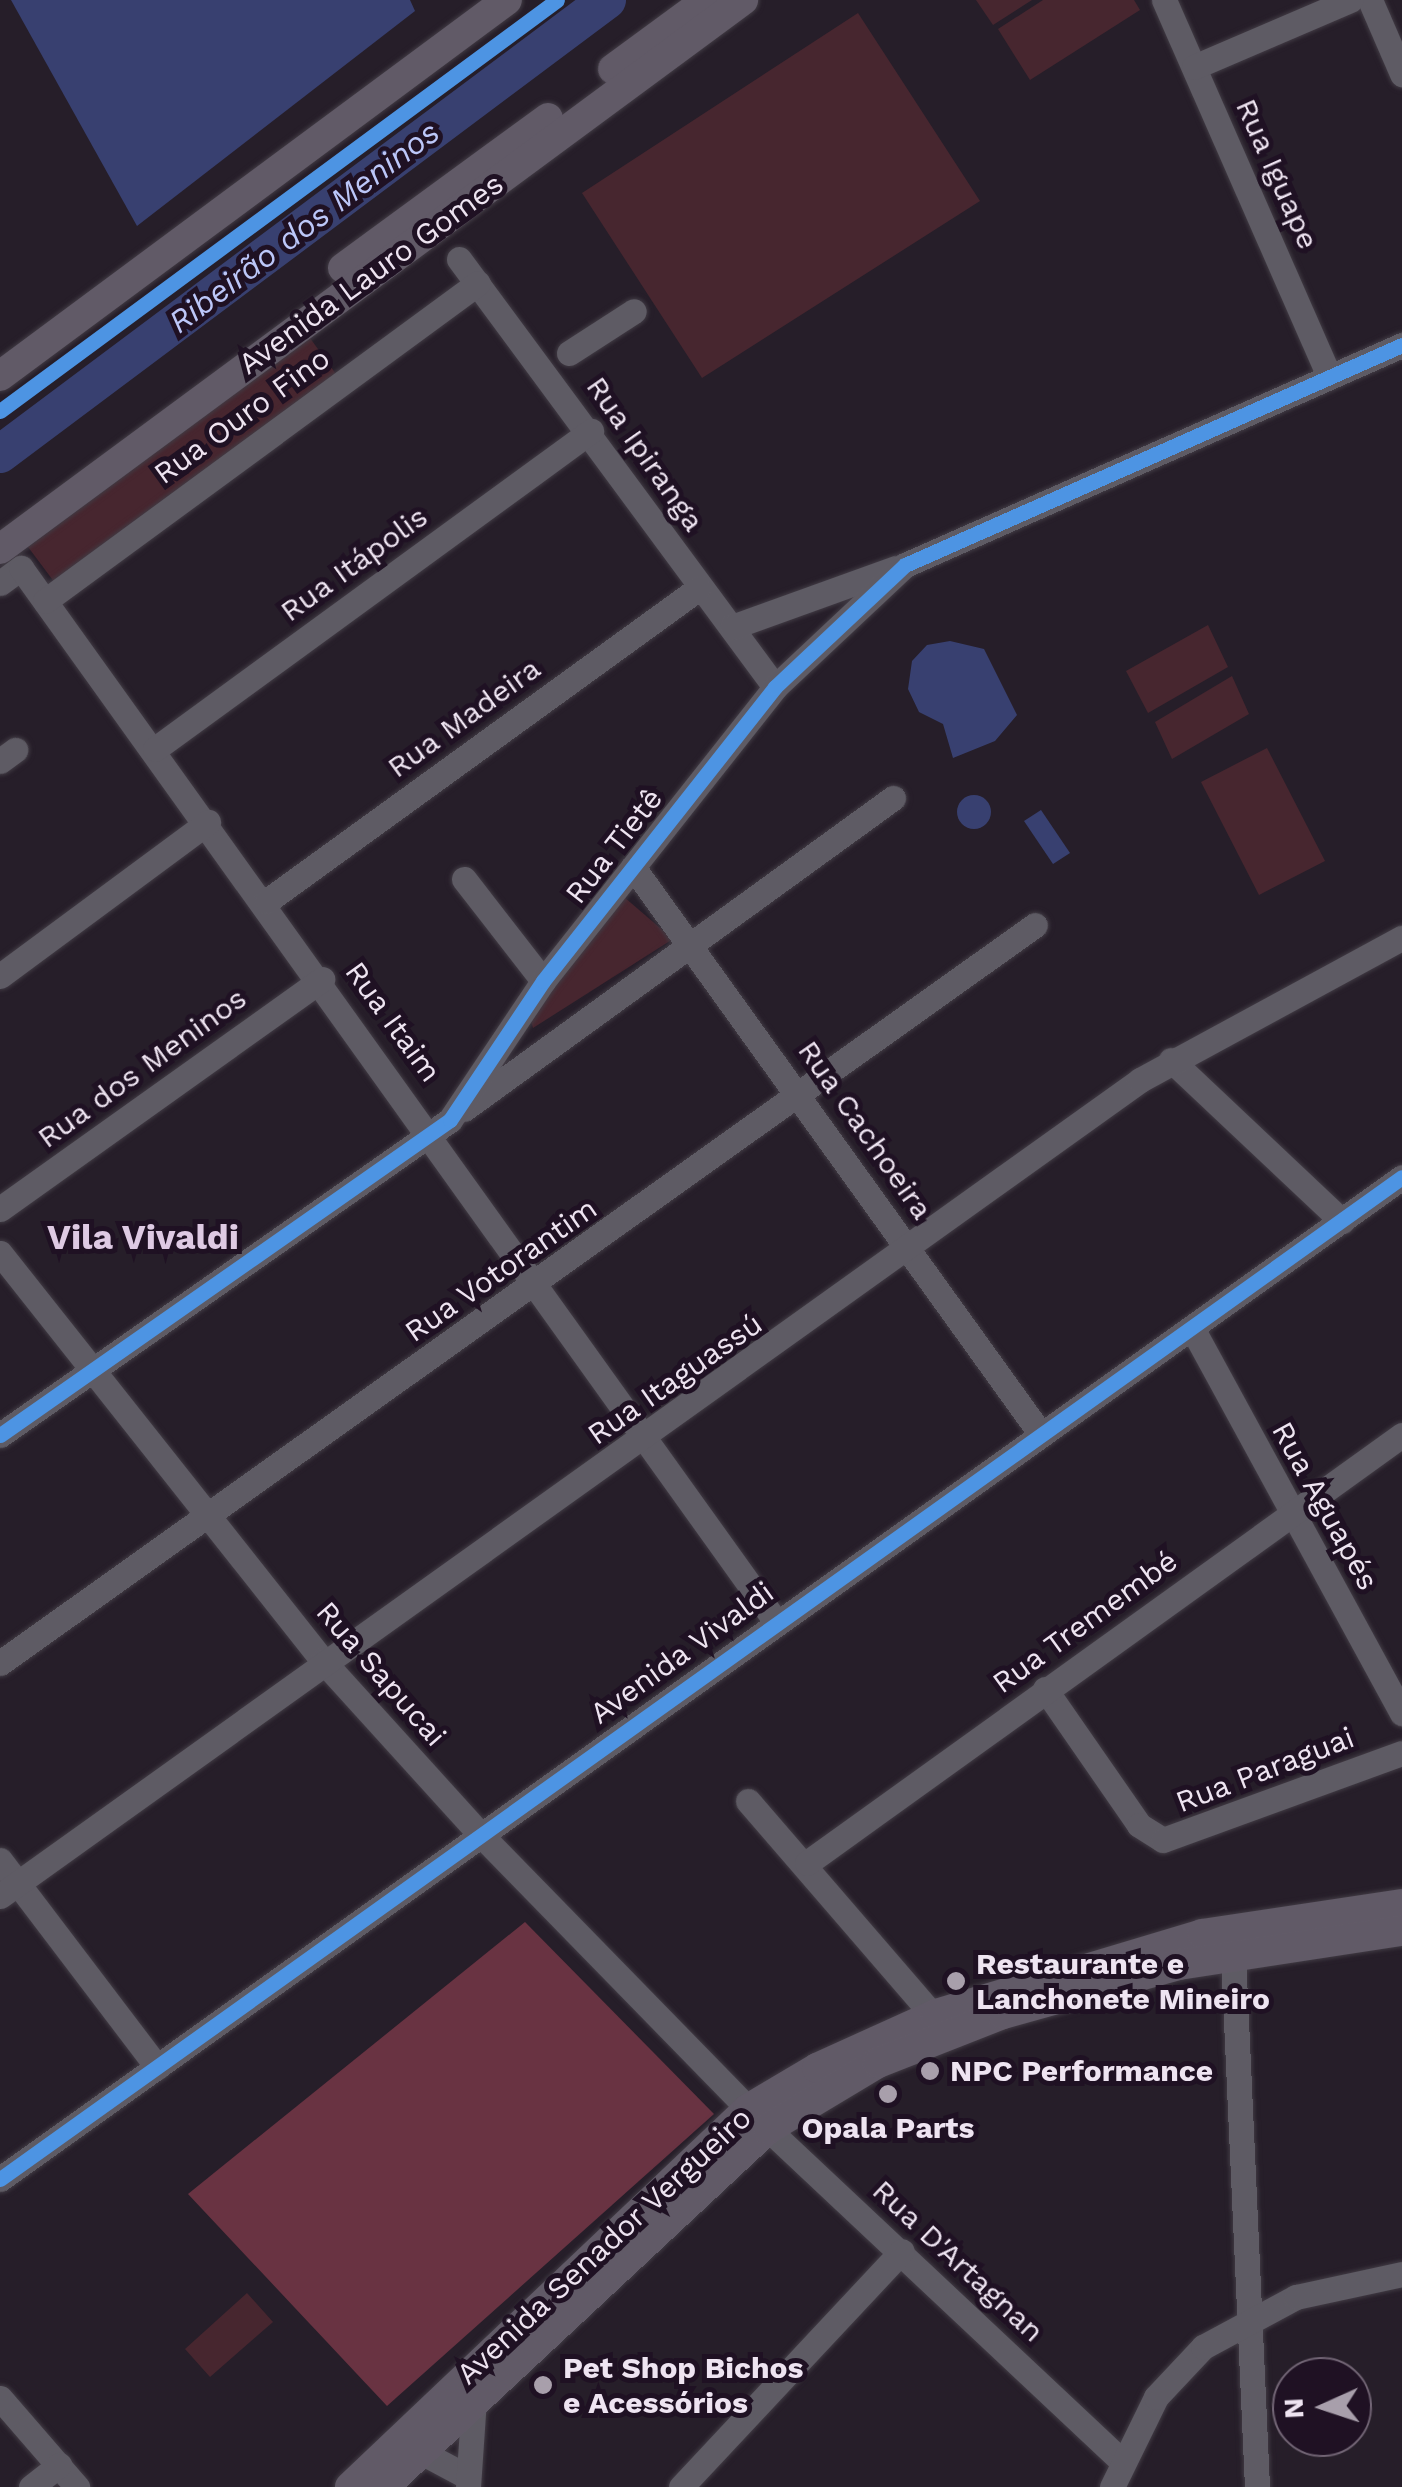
<!DOCTYPE html>
<html>
<head>
<meta charset="utf-8">
<style>
	body { margin:0 }
	#map { position:relative; width:1402px; height:2487px; overflow:hidden; background:#261e29; font-family:"Work Sans",sans-serif }
	div>[style] { position:absolute }
	[style*='--x'] { left:calc(var(--x)*1px); top:calc(var(--y)*1px); width:calc(var(--w)*1px); rotate:calc(var(--a)*1deg) }
	.green>* { inset:0; background:#47262f }
	.forest>* { inset:0; background:#693342 }
	.water>* { inset:0; background:#384070 }
	.round { border-radius:50% }
	.river>* { height:38px; margin:-19px; padding:0 19px; transform-origin:19px; border-radius:19px; background:#384070 }
	.roads { filter:drop-shadow(0 0 2px #413b44) drop-shadow(0 0 2px #413b44) }
	.minor>* { height:25px; margin:-12.5px; padding:0 12.5px; transform-origin:12.5px; border-radius:12.5px; background:#5e5b64 }
	.major>* { height:30px; margin:-15px; padding:0 15px; transform-origin:15px; border-radius:15px; background:#615a67 }
	.cycleway>* { height:15px; margin:-7.5px; padding:0 7.5px; transform-origin:7.5px; border-radius:7.5px; background:#4d94e3 }
	.dots>* { width:28px; height:28px; translate:-50% -50%; box-sizing:border-box; border:5px solid #1f1123; border-radius:50% }
	span { translate:-50% -50%; white-space:nowrap; text-align:center; line-height:1.15; -webkit-text-stroke:10px #1f1123; paint-order:stroke }
	.street-label { font-size:30px; color:#eee4f1 }
	.poi-label { font-size:30px; color:#eee4f1; font-weight:700 }
	.left { translate:0 -50%; text-align:left }
	.water-label { font-size:32px; color:#bcc7f9; font-style:italic }
	.quarter-label { font-size:35px; color:#decae3; font-weight:700 }
	.north { position:absolute; left:1272px; top:2357px; width:100px; height:100px; box-sizing:border-box; background:#1f1123; border:2px solid #726575; border-radius:50%; rotate:267deg; font-size:28px; font-weight:700; line-height:40px; text-align:center; color:#eee4f1 }
	.north::after { content:''; display:block; margin:auto; width:35px; height:45px; background:#a89fab; clip-path:polygon(50% 0,100% 100%,50% 72%,0 100%) }
</style>
</head>
<body>
<div id="map">
	<div class="green">
		<i style="clip-path:polygon(976px 0,1032px 0,993px 25px)"></i>
		<i style="clip-path:polygon(1043px 0,1134px 0,1140px 10px,1030px 80px,998px 29px)"></i>
		<i style="clip-path:polygon(858px 13px,980px 201px,702px 378px,582px 193px)"></i>
		<i style="clip-path:polygon(310px 338px,336px 374px,55px 583px,28px 547px)"></i>
		<i style="clip-path:polygon(1208px 625px,1228px 667px,1148px 713px,1126px 671px)"></i>
		<i style="clip-path:polygon(1232px 676px,1249px 714px,1172px 759px,1155px 722px)"></i>
		<i style="clip-path:polygon(1267px 748px,1325px 861px,1259px 895px,1201px 782px)"></i>
		<i style="clip-path:polygon(624px 897px,673px 939px,533px 1028px,530px 1018px)"></i>
		<i style="clip-path:polygon(247px 2293px,273px 2322px,210px 2377px,185px 2349px)"></i>
	</div>
	<div class="forest">
		<i style="clip-path:polygon(525px 1922px,714px 2114px,387px 2406px,188px 2194px)"></i>
	</div>
	<div class="water">
		<i style="clip-path:polygon(11px 0,410px 0,415px 11px,137px 226px)"></i>
		<i style="clip-path:polygon(950px 641px,984px 649px,1017px 715px,995px 741px,953px 758px,943px 724px,919px 712px,908px 689px,912px 661px,927px 645px)"></i>
		<i class="round" style="left:957px;top:795px;width:34px;height:34px"></i>
		<i style="clip-path:polygon(1041px 810px,1070px 853px,1053px 864px,1024px 821px)"></i>
	</div>
	<div class="river">
		<i style="--x:0;--y:454;--w:758;--a:-36.79"></i>
	</div>
	<div class="roads">
		<div class="minor">
			<i style="--x:1164;--y:0;--w:410;--a:66.3"></i>
			<i style="--x:1370;--y:0;--w:81;--a:66.6"></i>
			<i style="--x:1194;--y:67;--w:170;--a:-23.2"></i>
			<i style="--x:459;--y:259;--w:532;--a:53.56"></i>
			<i style="--x:569;--y:353;--w:77;--a:-32.9"></i>
			<i style="--x:0;--y:583;--w:26;--a:-36"></i>
			<i style="--x:21;--y:568;--w:1293;--a:54.38"></i>
			<i style="--x:45;--y:601;--w:537;--a:-36.29"></i>
			<i style="--x:732;--y:627;--w:174;--a:-19.8"></i>
			<i style="--x:155;--y:749;--w:540;--a:-36.11"></i>
			<i style="--x:0;--y:761;--w:19;--a:-36"></i>
			<i style="--x:633;--y:867;--w:697;--a:54.28"></i>
			<i style="--x:464;--y:879;--w:129;--a:52.2"></i>
			<i style="--x:267;--y:901;--w:533;--a:-35.92"></i>
			<i style="--x:0;--y:976;--w:259;--a:-36.5"></i>
			<i style="--x:1171;--y:1060;--w:235;--a:43.3"></i>
			<i style="--x:464;--y:1109;--w:530;--a:-35.94"></i>
			<i style="--x:0;--y:1209;--w:396;--a:-35.5"></i>
			<i style="--x:0;--y:1253;--w:520;--a:51.63"></i>
			<i style="--x:323;--y:1661;--w:235;--a:47.8"></i>
			<i style="--x:481;--y:1835;--w:411;--a:45.7"></i>
			<i style="--x:768;--y:2129;--w:486;--a:43.2"></i>
			<i style="--x:1192;--y:1328;--w:439;--a:61.4"></i>
			<i style="--x:0;--y:1435;--w:549;--a:-34.99"></i>
			<i style="--x:450;--y:1120;--w:167;--a:-56.2"></i>
			<i style="--x:543;--y:981;--w:375;--a:-51.7"></i>
			<i style="--x:775;--y:687;--w:178;--a:-43.2"></i>
			<i style="--x:905;--y:565;--w:544;--a:-23.88"></i>
			<i style="--x:0;--y:1663;--w:1271;--a:-35.49"></i>
			<i style="--x:1045;--y:1689;--w:165;--a:55.3"></i>
			<i style="--x:1139;--y:1825;--w:28;--a:32"></i>
			<i style="--x:1163;--y:1840;--w:254;--a:-20"></i>
			<i style="--x:748;--y:1801;--w:300;--a:49.2"></i>
			<i style="--x:0;--y:1860;--w:260;--a:52.8"></i>
			<i style="--x:807;--y:1863;--w:733;--a:-35.73"></i>
			<i style="--x:0;--y:1896;--w:1402;--a:-35.59"></i>
			<i style="--x:1140;--y:1080;--w:298;--a:-28.5"></i>
			<i style="--x:1233;--y:1954;--w:534;--a:87.42"></i>
			<i style="--x:0;--y:2179;--w:1723;--a:-35.55"></i>
			<i style="--x:0;--y:2398;--w:118;--a:49.1"></i>
			<i style="--x:421;--y:2452;--w:53;--a:28"></i>
			<i style="--x:31;--y:2487;--w:36;--a:-38"></i>
			<i style="--x:468;--y:2487;--w:88;--a:-86.1"></i>
			<i style="--x:681;--y:2487;--w:323;--a:-46.9"></i>
			<i style="--x:1112;--y:2487;--w:100;--a:-63.9"></i>
			<i style="--x:1156;--y:2397;--w:69;--a:-46.8"></i>
			<i style="--x:1203;--y:2347;--w:106;--a:-28.3"></i>
			<i style="--x:1296;--y:2297;--w:108;--a:-12.2"></i>
		</div>
		<div class="major">
			<i style="--x:613;--y:69;--w:117;--a:-36.3"></i>
			<i style="--x:343;--y:268;--w:254;--a:-36.2"></i>
			<i style="--x:0;--y:376;--w:631;--a:-36.56"></i>
			<i style="--x:0;--y:549;--w:924;--a:-36.46"></i>
			<i style="--x:350;--y:2487;--w:549;--a:-43.52"></i>
			<i style="--x:748;--y:2109;--w:80;--a:-30.7"></i>
			<i style="--x:817;--y:2068;--w:131;--a:-24.4"></i>
			<i style="--x:936;--y:2014;--w:278;--a:-16.7"></i>
			<i style="--x:1202;--y:1934;--w:202;--a:-8.5"></i>
			<i style="--x:384;--y:2487;--w:525;--a:-42.99"></i>
			<i style="--x:768;--y:2129;--w:128;--a:-31"></i>
			<i style="--x:878;--y:2063;--w:134;--a:-21.4"></i>
			<i style="--x:1003;--y:2014;--w:183;--a:-15.6"></i>
			<i style="--x:1179;--y:1965;--w:226;--a:-8.7"></i>
		</div>
	</div>
	<div class="cycleway">
		<i style="--x:0;--y:411;--w:692;--a:-36.42"></i>
		<i style="--x:0;--y:1435;--w:549;--a:-34.99"></i>
		<i style="--x:450;--y:1120;--w:167;--a:-56.2"></i>
		<i style="--x:543;--y:981;--w:375;--a:-51.7"></i>
		<i style="--x:775;--y:687;--w:178;--a:-43.2"></i>
		<i style="--x:905;--y:565;--w:544;--a:-23.88"></i>
		<i style="--x:0;--y:2179;--w:1723;--a:-35.55"></i>
	</div>
	<div class="dots">
		<i style="left:956px;top:1981px;background:#a89fab"></i>
		<i style="left:930px;top:2071px;background:#a89fab"></i>
		<i style="left:888px;top:2094px;background:#a89fab"></i>
		<i style="left:543px;top:2385px;background:#a89fab"></i>
	</div>
	<div class="street-label">
		<span style="left:1277px;top:174px;rotate:66deg">Rua Iguape</span>
		<span style="left:371px;top:274px;rotate:-36deg">Avenida Lauro Gomes</span>
		<span style="left:242px;top:416px;rotate:-36deg">Rua Ouro Fino</span>
		<span style="left:645px;top:454px;rotate:55deg">Rua Ipiranga</span>
		<span style="left:354px;top:564px;rotate:-36deg">Rua Itápolis</span>
		<span style="left:464px;top:718px;rotate:-36deg">Rua Madeira</span>
		<span style="left:614px;top:846px;rotate:-52deg">Rua Tietê</span>
		<span style="left:393px;top:1022px;rotate:54deg">Rua Itaim</span>
		<span style="left:142px;top:1068px;rotate:-36deg">Rua dos Meninos</span>
		<span style="left:865px;top:1130px;rotate:55deg">Rua Cachoeira</span>
		<span style="left:501px;top:1270px;rotate:-35deg">Rua Votorantim</span>
		<span style="left:675px;top:1379px;rotate:-35deg">Rua Itaguassú</span>
		<span style="left:1325px;top:1506px;rotate:61deg">Rua Aguapés</span>
		<span style="left:1085px;top:1622px;rotate:-36deg">Rua Tremembé</span>
		<span style="left:682px;top:1653px;rotate:-36deg">Avenida Vivaldi</span>
		<span style="left:381px;top:1674px;rotate:49deg">Rua Sapucai</span>
		<span style="left:1265px;top:1770px;rotate:-21deg">Rua Paraguai</span>
		<span style="left:604px;top:2246px;rotate:-43deg">Avenida Senador Vergueiro</span>
		<span style="left:958px;top:2261px;rotate:43deg">Rua D'Artagnan</span>
	</div>
	<div class="poi-label">
		<span class="left" style="left:976px;top:1981px">Restaurante e<br>Lanchonete Mineiro</span>
		<span class="left" style="left:950px;top:2071px">NPC Performance</span>
		<span style="left:888px;top:2128px">Opala Parts</span>
		<span class="left" style="left:563px;top:2385px">Pet Shop Bichos<br>e Acessórios</span>
	</div>
	<div class="water-label">
		<span style="left:304px;top:227px;rotate:-37deg">Ribeirão dos Meninos</span>
	</div>
	<div class="quarter-label">
		<span style="left:143px;top:1237px">Vila Vivaldi</span>
	</div>
	<div class="north">N</div>
</div>
</body>
</html>
